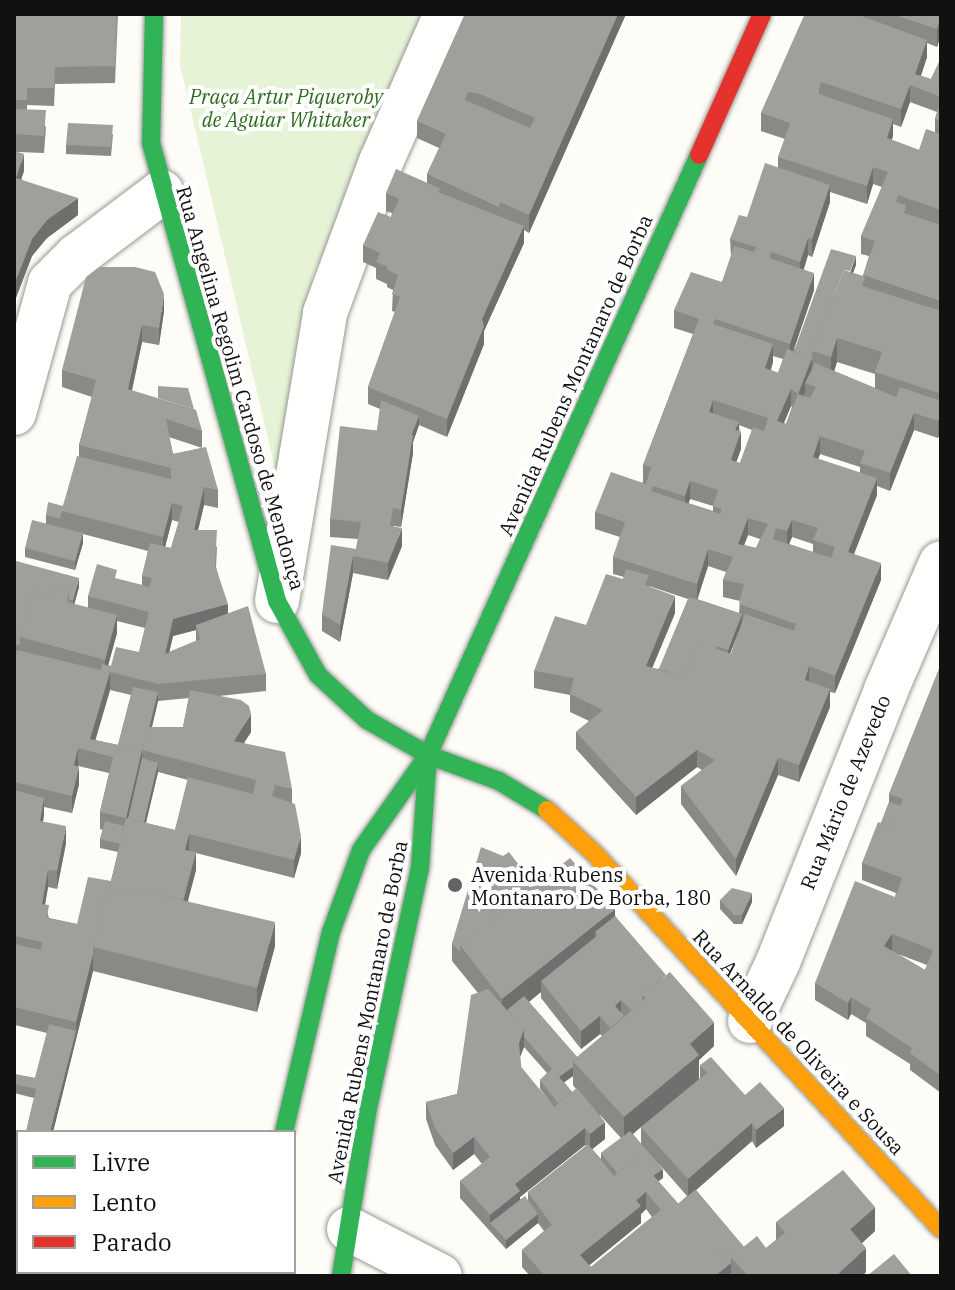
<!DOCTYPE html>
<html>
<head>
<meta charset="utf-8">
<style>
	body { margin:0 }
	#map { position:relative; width:955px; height:1290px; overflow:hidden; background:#fdfcf7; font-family:"IBM Plex Serif",serif }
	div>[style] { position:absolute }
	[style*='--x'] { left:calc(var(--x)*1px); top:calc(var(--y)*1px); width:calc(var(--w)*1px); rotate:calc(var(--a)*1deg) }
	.green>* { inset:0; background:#e7f3d7 }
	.roads { filter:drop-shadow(0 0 2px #979795) drop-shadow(0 0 2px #979795) }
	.street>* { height:44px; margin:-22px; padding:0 22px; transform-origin:22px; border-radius:22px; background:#fffffe }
	.fast>* { height:18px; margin:-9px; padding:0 9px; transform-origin:9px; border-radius:9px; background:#30b455 }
	.slow>* { height:18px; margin:-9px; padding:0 9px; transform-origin:9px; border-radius:9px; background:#ff9f0a }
	.jam>* { height:18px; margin:-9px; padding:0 9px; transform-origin:9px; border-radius:9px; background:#e5322d }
	.wall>* { inset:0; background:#8a8986 }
	.shaded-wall>* { inset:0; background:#716f6d }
	.building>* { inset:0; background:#a19f9c }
	.dots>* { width:22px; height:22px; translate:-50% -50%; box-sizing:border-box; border:4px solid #fff; border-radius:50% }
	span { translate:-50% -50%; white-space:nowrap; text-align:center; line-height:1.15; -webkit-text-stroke:8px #fff; paint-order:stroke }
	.park-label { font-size:20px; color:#2f6b1f; font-style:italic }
	.street-label { font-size:20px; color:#111 }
	.poi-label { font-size:20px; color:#111 }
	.left { translate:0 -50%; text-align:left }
	.frame { position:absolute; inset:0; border:16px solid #111; pointer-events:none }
	.legend { position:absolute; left:16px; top:1130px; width:280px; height:144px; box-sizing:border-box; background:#fff; border:2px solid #a0a0a0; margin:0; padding:10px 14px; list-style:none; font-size:24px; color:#111 }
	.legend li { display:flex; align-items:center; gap:16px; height:40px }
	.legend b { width:40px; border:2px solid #a0a0a0 }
</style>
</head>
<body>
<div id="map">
	<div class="green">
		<i style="clip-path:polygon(181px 14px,432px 14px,312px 277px,282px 498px,180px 65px)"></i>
	</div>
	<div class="roads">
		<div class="street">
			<i style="--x:14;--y:413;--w:135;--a:-74.5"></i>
			<i style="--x:50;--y:283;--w:38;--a:-45"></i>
			<i style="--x:77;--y:256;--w:106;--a:-37"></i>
			<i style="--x:277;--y:601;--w:292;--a:-80.5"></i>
			<i style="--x:325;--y:313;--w:161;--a:-69.7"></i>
			<i style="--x:381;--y:162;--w:162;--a:-66.3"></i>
			<i style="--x:750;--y:1021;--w:65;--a:-64.6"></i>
			<i style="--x:778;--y:962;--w:293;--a:-68.3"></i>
			<i style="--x:886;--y:690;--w:138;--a:-66.6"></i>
			<i style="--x:349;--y:1229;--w:102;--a:27.3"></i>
		</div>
		<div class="fast">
			<i style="--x:154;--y:14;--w:129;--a:91.3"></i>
			<i style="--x:151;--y:143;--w:475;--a:74.6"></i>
			<i style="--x:277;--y:601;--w:85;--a:61"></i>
			<i style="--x:318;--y:675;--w:67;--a:42.6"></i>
			<i style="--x:367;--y:720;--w:70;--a:29.8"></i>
			<i style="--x:428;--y:755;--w:76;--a:20.1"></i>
			<i style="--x:499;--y:781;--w:56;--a:31.1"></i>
			<i style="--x:284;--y:1132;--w:205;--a:-76.8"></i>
			<i style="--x:331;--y:932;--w:87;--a:-69.9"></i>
			<i style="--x:361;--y:850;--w:116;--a:-54.8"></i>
			<i style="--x:428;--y:755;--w:658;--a:-65.69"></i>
			<i style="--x:341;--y:1276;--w:170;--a:-80.9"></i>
			<i style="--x:368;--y:1108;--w:246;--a:-77.8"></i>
			<i style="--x:420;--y:868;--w:113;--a:-86"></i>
		</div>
		<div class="slow">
			<i style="--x:547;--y:810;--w:65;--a:42.5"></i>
			<i style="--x:595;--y:854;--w:510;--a:47.3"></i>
			<i style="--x:258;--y:1272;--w:4;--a:90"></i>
		</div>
		<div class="jam">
			<i style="--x:699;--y:155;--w:154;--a:-65.9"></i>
		</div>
	</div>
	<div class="wall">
		<i style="clip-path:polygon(14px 14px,118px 14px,115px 83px,55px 84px,54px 106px,27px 105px,27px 110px,46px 127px,44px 153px,18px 152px,24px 171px,21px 179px,78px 215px,47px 238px,32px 256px,14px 303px)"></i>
		<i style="clip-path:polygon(465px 14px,626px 14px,529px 233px,524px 230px,524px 243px,484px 331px,484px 344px,447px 437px,419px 425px,413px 442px,413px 453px,401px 527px,393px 526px,402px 546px,388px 580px,353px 573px,340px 642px,322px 631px,322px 614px,356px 549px,358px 539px,330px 537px,330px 519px,375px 430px,377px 431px,380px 409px,368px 404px,368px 387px,395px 312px,392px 311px,393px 290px,387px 287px,387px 284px,376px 279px,376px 268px,363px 262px,363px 245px,391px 217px,392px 213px,386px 211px,386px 193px,427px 183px,427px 174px,439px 148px,417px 138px,417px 121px)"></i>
		<i style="clip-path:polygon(evenodd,805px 14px,941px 14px,941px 34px,937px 47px,927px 43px,927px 57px,921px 76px,931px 79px,941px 58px,941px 430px,938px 438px,914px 430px,890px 491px,877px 486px,877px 495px,854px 554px,881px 580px,835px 693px,830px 692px,830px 707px,799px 782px,778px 775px,736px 876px,681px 804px,681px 786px,702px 770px,697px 767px,636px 815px,576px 749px,576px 732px,589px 721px,570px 712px,570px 695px,534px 688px,534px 671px,586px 625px,623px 579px,624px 577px,613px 574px,613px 557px,620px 537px,595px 529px,595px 512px,643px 482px,643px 465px,693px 334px,674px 328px,674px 310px,722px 282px,731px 257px,730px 239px,747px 217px,778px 168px,778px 157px,785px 139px,761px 131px,761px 113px,805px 14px,910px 102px,937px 112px,935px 119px,935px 132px,919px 150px,892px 140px,893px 124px,901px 127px,910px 102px,805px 14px,873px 184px,882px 187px,861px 236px,861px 254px,869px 256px,863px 276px,853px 273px,856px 265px,793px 351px,814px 290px,804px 269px,808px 255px,812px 257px,830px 202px,830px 192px,867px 204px,873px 184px,805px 14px,773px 356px,783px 359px,778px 373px,771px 370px,773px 362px,773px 356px,805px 14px,837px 362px,875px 374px,875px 388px,834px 371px,837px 362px,805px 14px,791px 406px,792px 407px,786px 424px,784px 423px,791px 406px,805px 14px,739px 425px,752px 430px,740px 463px,736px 462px,741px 449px,739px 425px,805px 14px,820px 454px,860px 467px,860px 473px,818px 459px,820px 454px,805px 14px,690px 499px,713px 506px,713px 511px,688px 503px,690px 499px,805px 14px,748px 535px,760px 539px,756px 548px,744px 545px,748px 535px,805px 14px,792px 537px,813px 544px,813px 552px,789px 544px,792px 537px,805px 14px,708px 566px,726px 572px,723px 580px,723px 597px,740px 601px,739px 613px,697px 599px,708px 566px,805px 14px,649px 586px,688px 599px,659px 669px,652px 668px,675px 613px,649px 586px,805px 14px,740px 628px,731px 654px,730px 654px,740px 628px)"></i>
		<i style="clip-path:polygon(113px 134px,111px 156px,66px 154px,66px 145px)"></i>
		<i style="clip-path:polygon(evenodd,164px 311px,159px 345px,142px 342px,132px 391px,194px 409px,202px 431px,202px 448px,218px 490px,218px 508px,204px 505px,198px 530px,217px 547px,216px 567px,228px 613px,266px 674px,266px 691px,219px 696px,251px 732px,244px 743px,292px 789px,292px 803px,301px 853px,294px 878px,196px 853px,196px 870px,187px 901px,275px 946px,257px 1012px,93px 971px,53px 1132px,26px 1132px,34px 1098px,14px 1093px,14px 1074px,35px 1078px,47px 1033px,15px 1025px,14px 1029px,14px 662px,16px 654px,14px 653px,14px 568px,79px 587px,74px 604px,88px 608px,88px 596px,117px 579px,142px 585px,142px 576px,148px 551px,83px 534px,83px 543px,75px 570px,25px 557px,25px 548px,46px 523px,46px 515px,63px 506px,79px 457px,79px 445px,92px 397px,62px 387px,62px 370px,164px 311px,169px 437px,202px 448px,173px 454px,169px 437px,164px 311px,172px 520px,179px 522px,171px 548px,165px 547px,172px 520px,164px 311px,117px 621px,145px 628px,139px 652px,111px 666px,108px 665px,117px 633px,117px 621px,164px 311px,196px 630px,196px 641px,169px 652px,173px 636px,196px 630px,164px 311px,110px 690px,131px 695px,118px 745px,95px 740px,110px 690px,164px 311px,189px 698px,183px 727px,152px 727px,158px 701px,189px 698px,164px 311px,78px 766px,109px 773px,100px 812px,100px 829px,103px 830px,100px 839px,100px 848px,118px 852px,111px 881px,77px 924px,49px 918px,45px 905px,48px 887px,57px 889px,66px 843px,43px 822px,44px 807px,72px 813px,79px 784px,78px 766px,164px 311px,158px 772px,188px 780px,175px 830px,146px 823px,158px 772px)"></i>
		<i style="clip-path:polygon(evenodd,941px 664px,941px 1093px,910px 1070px,910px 1064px,866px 1036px,866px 1023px,851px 1014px,848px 1020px,815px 1000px,815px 983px,895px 897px,896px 893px,862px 880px,862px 863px,881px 823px,889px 802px,889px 794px,941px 664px,898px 954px,927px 965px,925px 970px,898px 954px)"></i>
		<i style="clip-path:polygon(evenodd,535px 886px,615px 916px,714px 1046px,699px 1060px,699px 1079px,700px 1078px,700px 1065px,745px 1095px,784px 1126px,756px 1148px,752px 1141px,696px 1190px,744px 1247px,766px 1248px,776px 1240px,776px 1222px,875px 1231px,862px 1243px,866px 1272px,862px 1276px,530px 1276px,522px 1267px,522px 1250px,544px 1231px,538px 1223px,506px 1249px,460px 1198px,460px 1181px,482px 1164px,474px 1154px,453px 1170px,435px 1145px,426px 1119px,426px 1102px,457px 1094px,478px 993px,452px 961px,452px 943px,535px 886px,541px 992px,541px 998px,581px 1049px,600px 1034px,602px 1036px,577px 1057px,529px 1002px,541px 992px,535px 886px,524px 1047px,547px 1073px,540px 1080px,540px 1089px,554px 1107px,521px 1067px,520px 1056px,524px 1047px,535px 886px,573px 1076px,573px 1085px,576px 1089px,572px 1092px,564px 1082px,573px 1076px,535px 886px,600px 1115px,621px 1138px,601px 1153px,601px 1159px,592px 1149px,605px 1139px,600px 1115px,535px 886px,641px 1127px,641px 1144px,633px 1134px,641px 1127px,535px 886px,585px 1145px,586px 1146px,528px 1192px,528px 1201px,520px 1199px,520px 1197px,585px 1145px,535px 886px,659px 1164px,687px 1196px,678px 1204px,658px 1181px,663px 1178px,659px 1164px,535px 886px,646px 1209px,652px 1217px,591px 1267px,589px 1265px,641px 1223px,641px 1214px,646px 1209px)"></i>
		<i style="clip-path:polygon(720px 900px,752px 902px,742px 924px,734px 924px,720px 909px)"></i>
		<i style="clip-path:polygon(14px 1143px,18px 1144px,18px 1165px,14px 1164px)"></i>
	</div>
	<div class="shaded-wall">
		<i style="clip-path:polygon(618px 14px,626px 14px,529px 233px,529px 215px)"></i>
		<i style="clip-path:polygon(941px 17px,941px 34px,937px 47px,937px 29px)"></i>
		<i style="clip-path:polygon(927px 40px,927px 57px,917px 87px,915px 74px)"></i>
		<i style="clip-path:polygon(910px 85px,910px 102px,901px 127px,901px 109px)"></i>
		<i style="clip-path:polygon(893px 119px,893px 136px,887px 155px,887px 138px)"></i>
		<i style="clip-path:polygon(24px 154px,24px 171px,16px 195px,16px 178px)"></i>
		<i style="clip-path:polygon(873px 167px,873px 184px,867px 204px,867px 186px)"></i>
		<i style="clip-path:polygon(830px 185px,830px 202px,812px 257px,812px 239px)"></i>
		<i style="clip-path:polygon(78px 198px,78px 215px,47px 238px,32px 256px,14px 303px,14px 285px,32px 239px,47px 220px)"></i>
		<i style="clip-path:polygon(524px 226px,524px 243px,484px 331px,484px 344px,447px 437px,447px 419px,482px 319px)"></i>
		<i style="clip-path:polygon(808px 238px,808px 255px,800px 280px,800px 262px)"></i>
		<i style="clip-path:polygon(856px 256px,856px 265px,821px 354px)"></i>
		<i style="clip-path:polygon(814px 273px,814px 290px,790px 361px,790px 344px)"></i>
		<i style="clip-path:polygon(164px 294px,164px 311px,159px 345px,159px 328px)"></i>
		<i style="clip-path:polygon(142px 325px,142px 342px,128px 407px,128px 389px)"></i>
		<i style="clip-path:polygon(837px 338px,837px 362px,831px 381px,831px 357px)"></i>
		<i style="clip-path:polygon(773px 344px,773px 362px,765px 386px,765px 368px)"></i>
		<i style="clip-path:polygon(812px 358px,812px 375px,805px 383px,805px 392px,798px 411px,798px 394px)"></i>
		<i style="clip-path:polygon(791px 389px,791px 406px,777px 439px,777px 421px)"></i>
		<i style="clip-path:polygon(713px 400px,713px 417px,709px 412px)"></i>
		<i style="clip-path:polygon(914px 413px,914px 430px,890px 491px,890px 473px)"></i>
		<i style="clip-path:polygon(941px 413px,941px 430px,938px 438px,938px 421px)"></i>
		<i style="clip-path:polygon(419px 416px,419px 425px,413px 442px,413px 453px,401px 527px,401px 510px,411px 438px)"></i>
		<i style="clip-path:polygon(739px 422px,739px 437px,741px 431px,741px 449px,731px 477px,731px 460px,735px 430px)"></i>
		<i style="clip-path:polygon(820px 436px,820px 454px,813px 474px,813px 457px)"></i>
		<i style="clip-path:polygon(877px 478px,877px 495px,848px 569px,848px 552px)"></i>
		<i style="clip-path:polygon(690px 481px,690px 499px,685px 514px,685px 496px)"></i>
		<i style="clip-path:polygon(204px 487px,204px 505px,194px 547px,194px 530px)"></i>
		<i style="clip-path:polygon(172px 503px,172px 520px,163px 555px,163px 537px)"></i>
		<i style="clip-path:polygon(748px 518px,748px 535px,738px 561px,738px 544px)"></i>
		<i style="clip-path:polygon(792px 520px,792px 537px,787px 549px,787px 531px)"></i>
		<i style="clip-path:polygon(402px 528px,402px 546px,388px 580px,388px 563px)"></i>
		<i style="clip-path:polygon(83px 533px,83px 543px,75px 570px,75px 561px)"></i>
		<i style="clip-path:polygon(708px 549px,708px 566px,697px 601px,697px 584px)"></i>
		<i style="clip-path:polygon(353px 556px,353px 573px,340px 642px,340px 625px)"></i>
		<i style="clip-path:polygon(881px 563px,881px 580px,835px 693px,835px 676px)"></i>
		<i style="clip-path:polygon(79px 578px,79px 587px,73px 609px,73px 600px)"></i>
		<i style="clip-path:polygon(675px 596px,675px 613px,646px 683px,646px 666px)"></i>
		<i style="clip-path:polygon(228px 604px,228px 621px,196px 625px,196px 630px,173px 636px,165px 671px,165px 654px,173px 619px)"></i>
		<i style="clip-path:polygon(742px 614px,742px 623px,728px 659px,728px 650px)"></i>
		<i style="clip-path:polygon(117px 615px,117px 633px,105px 677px,105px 660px)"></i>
		<i style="clip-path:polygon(809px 666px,809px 683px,805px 680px)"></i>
		<i style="clip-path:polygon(110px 672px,110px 690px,92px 752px,90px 739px)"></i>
		<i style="clip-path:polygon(830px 689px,830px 707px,799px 782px,799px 765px)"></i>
		<i style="clip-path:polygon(158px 692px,158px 701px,146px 751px,144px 751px)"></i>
		<i style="clip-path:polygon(251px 714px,251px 732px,234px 758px,234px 741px)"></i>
		<i style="clip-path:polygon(78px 748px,78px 766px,74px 783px,74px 765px)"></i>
		<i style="clip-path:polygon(142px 750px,142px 768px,126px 826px,126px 818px)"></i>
		<i style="clip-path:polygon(697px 750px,697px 767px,636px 815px,636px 797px)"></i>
		<i style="clip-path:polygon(778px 758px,778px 775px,736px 876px,736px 859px)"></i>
		<i style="clip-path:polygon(158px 763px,158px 772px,142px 839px,142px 830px)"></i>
		<i style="clip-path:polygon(79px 767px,79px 784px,72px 813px,72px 796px)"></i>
		<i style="clip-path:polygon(44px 798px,44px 816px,40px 838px,40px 821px)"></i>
		<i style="clip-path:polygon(66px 826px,66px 843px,57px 889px,57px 871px)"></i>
		<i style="clip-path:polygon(189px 834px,189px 851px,185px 850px)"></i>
		<i style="clip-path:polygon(301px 836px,301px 853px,294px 878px,294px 860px)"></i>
		<i style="clip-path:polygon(196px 852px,196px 870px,182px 924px,182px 907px)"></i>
		<i style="clip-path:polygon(48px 870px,48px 887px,42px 922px,42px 904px)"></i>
		<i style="clip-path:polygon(752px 893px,752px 902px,742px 924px,742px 915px)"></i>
		<i style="clip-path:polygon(615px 909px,615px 934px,598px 935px,595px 932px,595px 949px,541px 981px,541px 992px,507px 1019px,502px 1014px,502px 999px)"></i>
		<i style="clip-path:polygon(275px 922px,275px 946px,257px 1012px,257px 988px)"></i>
		<i style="clip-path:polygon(892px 934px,892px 951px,884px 946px)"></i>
		<i style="clip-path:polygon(93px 954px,93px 971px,53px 1132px,50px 1132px,76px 1031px,76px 1022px)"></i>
		<i style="clip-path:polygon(851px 997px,851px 1014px,848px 1020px,848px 1003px)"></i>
		<i style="clip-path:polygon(621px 1000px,621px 1017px,615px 1006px)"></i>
		<i style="clip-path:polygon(600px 1016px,600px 1034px,581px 1049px,581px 1031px)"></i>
		<i style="clip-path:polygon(714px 1022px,714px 1046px,699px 1060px,699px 1079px,624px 1141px,624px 1117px,690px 1044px)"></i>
		<i style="clip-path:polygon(524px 1029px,524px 1047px,519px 1060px,519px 1043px)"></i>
		<i style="clip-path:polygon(573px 1067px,573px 1076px,559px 1086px,559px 1077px)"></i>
		<i style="clip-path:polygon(784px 1108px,784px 1126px,756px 1148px,756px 1130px)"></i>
		<i style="clip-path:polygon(605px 1122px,605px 1139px,590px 1151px,590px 1134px)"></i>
		<i style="clip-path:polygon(752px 1123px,752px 1141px,688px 1197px,688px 1179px)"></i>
		<i style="clip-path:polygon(585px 1128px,585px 1145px,520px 1197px,520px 1208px,490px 1223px,490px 1215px,515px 1184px)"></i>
		<i style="clip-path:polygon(474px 1137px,474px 1154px,453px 1170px,453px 1153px)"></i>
		<i style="clip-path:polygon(663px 1169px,663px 1178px,649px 1188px,649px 1179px)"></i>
		<i style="clip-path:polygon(646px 1192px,646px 1209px,641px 1214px,641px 1223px,580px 1273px,580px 1255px)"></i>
		<i style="clip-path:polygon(875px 1207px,875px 1231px,850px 1254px,850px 1229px)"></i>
		<i style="clip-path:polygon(538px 1214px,538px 1223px,506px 1249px,506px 1240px)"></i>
		<i style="clip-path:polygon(866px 1248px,866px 1272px,862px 1276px,836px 1276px)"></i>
		<i style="clip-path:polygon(731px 1263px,731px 1276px,715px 1276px)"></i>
	</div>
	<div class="building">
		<i style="clip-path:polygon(14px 14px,117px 14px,115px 66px,55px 67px,54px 88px,27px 88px,27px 100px,14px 100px)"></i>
		<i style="clip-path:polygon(evenodd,465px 14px,618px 14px,529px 215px,500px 202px,499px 207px,427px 174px,446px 134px,417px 121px,465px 14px,468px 92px,480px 94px,535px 118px,530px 128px,465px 100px,468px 92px)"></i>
		<i style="clip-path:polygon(805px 14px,856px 14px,927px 40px,915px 74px,931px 79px,941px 58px,941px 97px,910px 85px,901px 109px,821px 82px,819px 88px,819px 94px,893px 119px,887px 138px,919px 150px,926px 129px,941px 134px,941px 210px,898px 195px,896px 202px,906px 205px,904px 213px,941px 225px,941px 301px,863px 275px,875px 241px,861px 236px,888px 172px,873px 167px,867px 186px,778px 157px,790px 123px,761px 113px)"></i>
		<i style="clip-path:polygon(892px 14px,941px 14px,941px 17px,937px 29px)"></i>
		<i style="clip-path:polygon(941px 99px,941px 121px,935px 119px)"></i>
		<i style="clip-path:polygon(14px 109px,46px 110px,44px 136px,14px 134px)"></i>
		<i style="clip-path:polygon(68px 123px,113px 125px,111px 147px,66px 145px)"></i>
		<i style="clip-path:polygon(14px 151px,24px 154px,16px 178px,78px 198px,47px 220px,32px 239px,14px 285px)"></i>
		<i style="clip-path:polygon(evenodd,765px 163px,830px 185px,812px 239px,808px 238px,800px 262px,771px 252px,769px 258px,814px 273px,790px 344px,715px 319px,713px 324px,773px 344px,765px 368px,778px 373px,787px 349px,812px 358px,798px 394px,810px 398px,816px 387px,805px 383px,815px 363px,896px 397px,900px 387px,941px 401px,941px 413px,938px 421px,914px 413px,890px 473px,860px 463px,865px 451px,820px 436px,813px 457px,877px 478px,848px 552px,881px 563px,835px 676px,809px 666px,805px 680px,830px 689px,799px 765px,778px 758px,736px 859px,681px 786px,715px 760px,697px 750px,636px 797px,576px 732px,603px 710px,570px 694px,574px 678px,534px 671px,555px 616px,586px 625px,606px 574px,623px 579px,626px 569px,649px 575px,645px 585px,675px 596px,646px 666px,684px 677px,698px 642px,731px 654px,745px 614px,794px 631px,796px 624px,739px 604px,744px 584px,723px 580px,733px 557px,708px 549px,697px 584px,613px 557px,625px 522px,595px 512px,611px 472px,646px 484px,651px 467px,643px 465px,699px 319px,674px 310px,691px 272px,722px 282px,734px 246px,754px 252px,756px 247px,730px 239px,739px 215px,747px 217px,765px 163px,791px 389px,798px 394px,786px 424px,777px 421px,791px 389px,765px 163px,713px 400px,768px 418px,764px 431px,753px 427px,740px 463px,731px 460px,741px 431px,735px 430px,739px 422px,709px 412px,713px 400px,765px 163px,690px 481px,718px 490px,713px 506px,722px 509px,720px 514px,651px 491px,653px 486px,685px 496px,690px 481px,765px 163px,748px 518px,768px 524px,756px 548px,738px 544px,748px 518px,765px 163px,792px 520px,818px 528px,813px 540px,835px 547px,831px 558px,773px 539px,776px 528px,787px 531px,792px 520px)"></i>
		<i style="clip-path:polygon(396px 169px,441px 189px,438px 192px,524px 226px,482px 319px,484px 326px,447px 419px,368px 387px,400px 297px,392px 294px,398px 275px,387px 270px,388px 267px,376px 262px,380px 253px,363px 245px,378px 212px,391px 217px,399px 199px,386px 193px)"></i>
		<i style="clip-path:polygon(831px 249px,856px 256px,850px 271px,844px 270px,812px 351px,812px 358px,794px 351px)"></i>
		<i style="clip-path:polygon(evenodd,100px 267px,135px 267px,155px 272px,164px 294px,159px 328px,142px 325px,128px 389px,196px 410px,202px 431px,166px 419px,173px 454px,206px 447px,218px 490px,204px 487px,194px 530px,217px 530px,215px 565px,228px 604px,173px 619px,165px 654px,200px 639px,196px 625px,248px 606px,266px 674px,158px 684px,110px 672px,90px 739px,142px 750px,148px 727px,183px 727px,190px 690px,241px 700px,249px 706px,251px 714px,234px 741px,285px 752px,292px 789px,275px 785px,272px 796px,295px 804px,301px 836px,294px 860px,189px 834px,185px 850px,196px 852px,183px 900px,147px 892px,145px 896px,107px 887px,93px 947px,93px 954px,76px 1022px,14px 1007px,14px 944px,41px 950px,42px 942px,14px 936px,14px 790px,44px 798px,40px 821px,66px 826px,57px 871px,48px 870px,42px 904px,49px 905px,47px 918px,77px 924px,88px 877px,111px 881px,126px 818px,100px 812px,113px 757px,78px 748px,74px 765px,79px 767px,72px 796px,14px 782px,14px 662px,17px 650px,101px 670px,102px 664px,111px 666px,116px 647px,139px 652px,149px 612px,88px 596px,97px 564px,117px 570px,115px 578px,149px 587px,152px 578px,142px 576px,150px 543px,171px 548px,183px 506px,172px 503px,163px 537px,62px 511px,60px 519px,46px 515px,48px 502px,63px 506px,77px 456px,171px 479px,171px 468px,79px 445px,96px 380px,62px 370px,86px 277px,100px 267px,142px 750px,256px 780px,253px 794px,188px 777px,175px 830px,126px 818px,142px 750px)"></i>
		<i style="clip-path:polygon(844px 270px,865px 277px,862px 286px,941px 311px,941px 394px,875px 372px,882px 352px,837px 338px,831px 357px,812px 351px)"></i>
		<i style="clip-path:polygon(158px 386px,188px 388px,194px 409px,158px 398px)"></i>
		<i style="clip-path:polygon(381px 400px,419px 416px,411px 435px,377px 431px)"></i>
		<i style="clip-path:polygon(340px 426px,413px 435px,401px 510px,393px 508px,390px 526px,402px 528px,388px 563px,353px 556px,340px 625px,322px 614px,331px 545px,356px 549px,361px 522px,330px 519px)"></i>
		<i style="clip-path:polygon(32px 520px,83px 533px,75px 561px,25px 548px)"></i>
		<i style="clip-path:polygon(16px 561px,79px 578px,73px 600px,69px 600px,69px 591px,52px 587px,50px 596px,33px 591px,20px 637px,20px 645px,14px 644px,14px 568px)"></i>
		<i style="clip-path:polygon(52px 587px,69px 591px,67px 602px,117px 615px,105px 660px,20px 637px,33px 591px,50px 596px)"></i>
		<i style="clip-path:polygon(689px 597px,742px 614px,728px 650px,717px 646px,716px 649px,698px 642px,684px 677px,659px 669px)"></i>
		<i style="clip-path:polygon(evenodd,941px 664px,941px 1076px,910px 1053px,912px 1048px,866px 1018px,871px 1009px,851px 997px,848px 1003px,815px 983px,855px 881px,895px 897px,902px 878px,862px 863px,878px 822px,892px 827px,903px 799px,889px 794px,941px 664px,892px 934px,933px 950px,925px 970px,884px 946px,892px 934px)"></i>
		<i style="clip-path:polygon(133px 687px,158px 692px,149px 727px,148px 727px,142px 750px,118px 745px)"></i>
		<i style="clip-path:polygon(142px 758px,158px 763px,144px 822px,128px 819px)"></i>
		<i style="clip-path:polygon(889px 802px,901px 806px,892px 827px,881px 823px)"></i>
		<i style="clip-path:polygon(105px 821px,124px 826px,120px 844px,100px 839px)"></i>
		<i style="clip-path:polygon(481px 847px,503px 856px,509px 852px,535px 886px,460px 945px,460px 952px,452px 943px)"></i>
		<i style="clip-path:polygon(570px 858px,615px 909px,502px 999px,460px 945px)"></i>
		<i style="clip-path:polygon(107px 887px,145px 896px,147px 892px,275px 922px,257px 988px,93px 947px)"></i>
		<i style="clip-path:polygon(732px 888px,752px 893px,742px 915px,734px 915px,720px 900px)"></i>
		<i style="clip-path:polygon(615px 916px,666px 975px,642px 995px,642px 1002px,631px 1010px,621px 1000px,615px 1006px,624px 1016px,610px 1028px,600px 1016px,581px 1031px,541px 981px,598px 935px,595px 932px)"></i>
		<i style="clip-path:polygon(670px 972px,714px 1022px,690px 1044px,699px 1055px,624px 1117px,573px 1061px,646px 998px,642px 995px)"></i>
		<i style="clip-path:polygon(488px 989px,524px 1029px,519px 1043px,521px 1067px,554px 1107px,577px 1088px,605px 1122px,590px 1134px,585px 1128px,515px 1184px,520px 1191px,490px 1215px,460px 1181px,490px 1157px,474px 1137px,453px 1153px,435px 1128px,426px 1102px,457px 1094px,471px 995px)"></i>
		<i style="clip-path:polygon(524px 996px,577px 1057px,573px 1061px,573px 1067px,559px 1077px,572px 1092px,558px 1103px,540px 1080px,552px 1069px,524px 1037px,524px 1029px,507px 1010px)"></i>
		<i style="clip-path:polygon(49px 1024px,76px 1031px,50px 1132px,26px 1132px,36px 1089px,14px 1084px,14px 1074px,35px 1078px)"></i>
		<i style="clip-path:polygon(711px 1057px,745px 1095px,760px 1082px,784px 1108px,756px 1130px,752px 1123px,688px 1179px,641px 1127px,707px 1073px,700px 1065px)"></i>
		<i style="clip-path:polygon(630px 1131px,663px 1169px,653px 1176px,637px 1157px,617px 1173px,601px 1153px)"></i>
		<i style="clip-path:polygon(14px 1143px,18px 1144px,18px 1156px,14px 1155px)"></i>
		<i style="clip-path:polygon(evenodd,588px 1144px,614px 1176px,637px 1157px,731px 1263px,715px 1276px,545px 1276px,522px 1250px,552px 1225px,528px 1192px,588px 1144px,646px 1192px,661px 1210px,591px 1267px,580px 1255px,641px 1206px,636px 1200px,646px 1192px)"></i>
		<i style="clip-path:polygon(843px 1170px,875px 1207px,850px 1229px,866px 1248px,836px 1276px,748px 1276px,731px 1257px,757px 1236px,766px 1248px,785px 1233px,776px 1222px)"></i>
		<i style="clip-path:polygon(695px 1190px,744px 1247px,731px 1257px,731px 1263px,678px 1204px)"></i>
		<i style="clip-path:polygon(525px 1196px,538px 1214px,506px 1240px,490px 1223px)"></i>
		<i style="clip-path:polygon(894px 1254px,912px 1276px,867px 1276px)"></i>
		<i style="clip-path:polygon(86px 1272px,148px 1272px,164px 1276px,89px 1276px)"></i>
	</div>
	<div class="dots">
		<i style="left:455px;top:885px;background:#646362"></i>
	</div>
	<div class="park-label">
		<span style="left:286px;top:108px">Praça Artur Piqueroby<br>de Aguiar Whitaker</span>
	</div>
	<div class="street-label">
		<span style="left:575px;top:375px;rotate:-66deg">Avenida Rubens Montanaro de Borba</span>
		<span style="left:241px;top:388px;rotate:74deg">Rua Angelina Regolim Cardoso de Mendonça</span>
		<span style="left:845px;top:792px;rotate:-68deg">Rua Mário de Azevedo</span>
		<span style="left:367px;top:1012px;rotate:-79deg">Avenida Rubens Montanaro de Borba</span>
		<span style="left:799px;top:1042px;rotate:47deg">Rua Arnaldo de Oliveira e Sousa</span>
	</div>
	<div class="poi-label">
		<span class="left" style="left:471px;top:886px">Avenida Rubens<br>Montanaro De Borba, 180</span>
	</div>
	<div class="frame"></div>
	<ul class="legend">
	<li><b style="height:10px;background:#30b455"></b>Livre</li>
	<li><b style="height:10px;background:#ff9f0a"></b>Lento</li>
	<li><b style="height:10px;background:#e5322d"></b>Parado</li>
	</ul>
</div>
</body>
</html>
